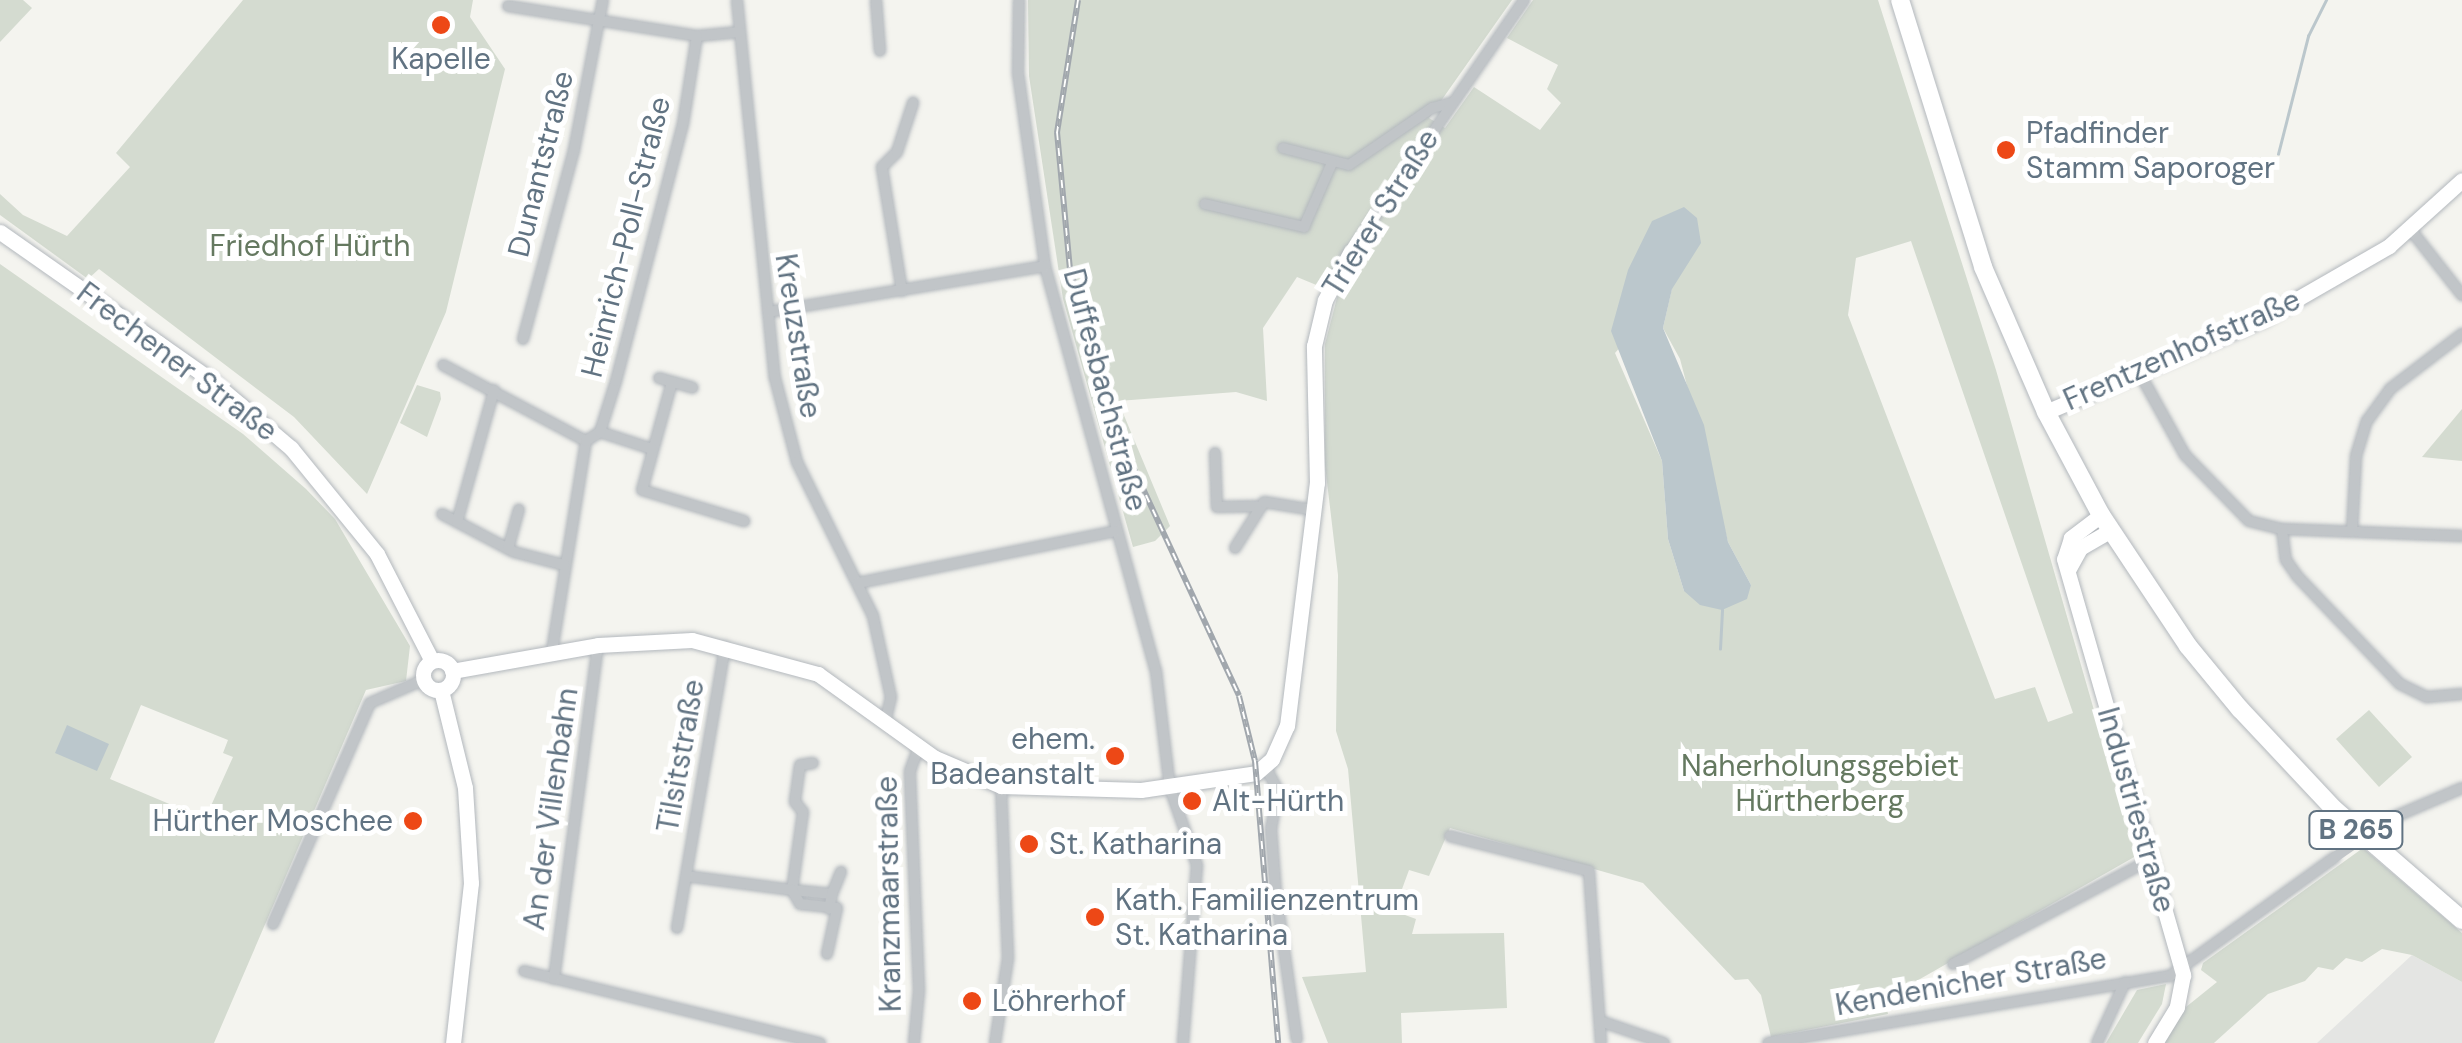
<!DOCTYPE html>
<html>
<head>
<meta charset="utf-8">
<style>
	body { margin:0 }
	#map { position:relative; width:2462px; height:1043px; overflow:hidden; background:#f4f4ef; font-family:"DM Sans",sans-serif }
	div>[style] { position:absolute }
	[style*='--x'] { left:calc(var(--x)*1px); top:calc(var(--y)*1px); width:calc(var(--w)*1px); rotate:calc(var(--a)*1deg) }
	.built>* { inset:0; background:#e4e5e3 }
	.green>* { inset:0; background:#d4dbd0 }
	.water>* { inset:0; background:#bbc7cc }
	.stream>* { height:2.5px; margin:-1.25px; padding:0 1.25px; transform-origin:1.25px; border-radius:1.25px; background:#bbc7cc }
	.roads { filter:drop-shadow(0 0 2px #b3b8bd) drop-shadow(0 0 2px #b3b8bd) }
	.street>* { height:10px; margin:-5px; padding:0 5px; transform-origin:5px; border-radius:5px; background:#c1c5c8 }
	.secondary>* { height:15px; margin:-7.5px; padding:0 7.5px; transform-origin:7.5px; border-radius:7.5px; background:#fff }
	.secondary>.ring { margin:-7.5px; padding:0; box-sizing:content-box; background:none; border:15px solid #fff; border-radius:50% }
	.primary>* { height:18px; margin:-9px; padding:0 9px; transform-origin:9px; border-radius:9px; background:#fff }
	.rail>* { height:6px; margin-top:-3px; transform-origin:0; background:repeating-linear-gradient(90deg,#fff 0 8px,#a1a7ad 0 16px); box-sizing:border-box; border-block:2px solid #a1a7ad }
	.street-bridge>* { height:10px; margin:-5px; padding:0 5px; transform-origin:5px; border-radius:5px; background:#c1c5c8 }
	.dots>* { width:28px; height:28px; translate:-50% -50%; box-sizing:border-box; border:5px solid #fff; border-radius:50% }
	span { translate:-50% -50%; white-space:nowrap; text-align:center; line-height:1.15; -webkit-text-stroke:10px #fff; paint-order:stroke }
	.shield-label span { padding:2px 8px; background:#fff; border:2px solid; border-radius:8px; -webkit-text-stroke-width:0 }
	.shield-label { font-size:28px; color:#617382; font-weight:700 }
	.poi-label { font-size:30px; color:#617382 }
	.left { translate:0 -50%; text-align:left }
	.right { translate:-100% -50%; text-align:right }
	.street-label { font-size:30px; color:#617382 }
	.park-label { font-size:30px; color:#657960 }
</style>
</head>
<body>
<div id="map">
	<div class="built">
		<i style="clip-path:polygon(2412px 955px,2462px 982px,2462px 1043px,2317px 1043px)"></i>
	</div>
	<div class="green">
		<i style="clip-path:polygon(0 0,23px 0,32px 8px,0 42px)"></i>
		<i style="clip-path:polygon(243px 0,473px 0,470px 17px,505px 69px,446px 312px,367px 494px,294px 417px,99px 269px,88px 279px,0 215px,0 194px,23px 215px,67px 236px,130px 167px,116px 153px)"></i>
		<i style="clip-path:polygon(evenodd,1028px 0,1512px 0,1429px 118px,1445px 128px,1474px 87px,1540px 130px,1561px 103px,1547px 89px,1558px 65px,1507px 38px,1533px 0,1878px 0,1996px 370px,2136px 856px,1885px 999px,1888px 1014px,1771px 1037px,1761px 995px,1748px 979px,1735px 980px,1643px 883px,1450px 828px,1429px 876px,1409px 870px,1394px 911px,1416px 919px,1412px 934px,1504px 933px,1507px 1008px,1401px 1013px,1402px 1043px,1328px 1043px,1302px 977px,1366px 972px,1348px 769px,1336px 731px,1338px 575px,1325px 465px,1325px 344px,1338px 294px,1297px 277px,1263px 328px,1267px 401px,1236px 392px,1118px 401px,1170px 526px,1155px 541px,1133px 547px,1063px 299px,1029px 76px,1028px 0,1911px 241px,2073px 713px,2048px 722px,2035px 687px,1995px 699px,1848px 315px,1856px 258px,1911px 241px,1028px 0,1672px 288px,1663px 328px,1680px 359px,1728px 542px,1751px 585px,1684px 591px,1668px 539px,1662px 461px,1615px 353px,1672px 288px)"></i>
		<i style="clip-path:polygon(evenodd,0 264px,243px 434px,306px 489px,335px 519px,410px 646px,406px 681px,366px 690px,214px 1043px,0 1043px,0 264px,141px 705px,228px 740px,223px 753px,233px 757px,205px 819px,110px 779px,141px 705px)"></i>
		<i style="clip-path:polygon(417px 385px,440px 392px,441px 399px,427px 437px,400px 423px)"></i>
		<i style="clip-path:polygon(2462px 409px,2462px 461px,2422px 457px)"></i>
		<i style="clip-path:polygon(2369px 710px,2412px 757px,2379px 787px,2336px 739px)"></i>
		<i style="clip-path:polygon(2363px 848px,2462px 933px,2462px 982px,2412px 955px,2382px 949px,2362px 962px,2346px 958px,2333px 970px,2318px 967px,2305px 981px,2268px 994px,2214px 1043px,2161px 1043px,2186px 1007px,2217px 982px,2201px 970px,2203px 963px)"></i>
		<i style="clip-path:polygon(2166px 984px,2162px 1004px,2138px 1043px,2106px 1043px,2137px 990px)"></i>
	</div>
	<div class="water">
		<i style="clip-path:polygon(1684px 207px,1697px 218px,1701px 243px,1672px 289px,1663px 328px,1704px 425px,1728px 542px,1751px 585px,1747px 599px,1722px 610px,1700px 605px,1684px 591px,1668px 539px,1662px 461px,1611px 331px,1628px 270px,1652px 221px)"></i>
		<i style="clip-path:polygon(67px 725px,109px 744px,97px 771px,55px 753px)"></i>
	</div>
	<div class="stream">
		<i style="--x:2278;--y:154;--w:122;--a:-75.7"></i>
		<i style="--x:2308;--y:36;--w:40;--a:-63.4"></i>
		<i style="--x:1720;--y:649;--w:39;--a:-87"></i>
	</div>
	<div class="roads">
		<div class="street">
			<i style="--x:737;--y:0;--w:380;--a:84.3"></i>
			<i style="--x:775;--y:378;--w:87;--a:75.3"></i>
			<i style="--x:797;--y:462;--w:172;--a:63.7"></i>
			<i style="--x:873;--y:616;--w:83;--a:77.5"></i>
			<i style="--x:891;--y:697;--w:23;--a:103"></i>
			<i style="--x:876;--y:0;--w:51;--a:85.5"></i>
			<i style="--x:1019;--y:0;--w:73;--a:90.8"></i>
			<i style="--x:1018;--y:73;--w:195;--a:82"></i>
			<i style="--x:1045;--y:266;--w:420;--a:74.7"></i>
			<i style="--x:1156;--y:671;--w:118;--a:83.2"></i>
			<i style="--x:1170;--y:788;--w:82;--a:70.7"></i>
			<i style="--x:1197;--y:865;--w:179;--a:94.5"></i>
			<i style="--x:508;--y:6;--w:191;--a:9"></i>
			<i style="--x:697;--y:36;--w:43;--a:-5.3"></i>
			<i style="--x:1283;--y:148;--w:68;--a:14.4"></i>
			<i style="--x:1349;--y:165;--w:101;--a:-34.5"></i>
			<i style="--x:1432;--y:108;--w:20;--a:-15"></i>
			<i style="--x:1205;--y:204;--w:102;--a:13.1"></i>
			<i style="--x:1304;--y:227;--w:70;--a:-66.4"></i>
			<i style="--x:2411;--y:230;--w:83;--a:51.9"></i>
			<i style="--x:1351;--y:251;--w:305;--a:-55.4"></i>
			<i style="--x:902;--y:291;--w:126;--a:-99.2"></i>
			<i style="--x:882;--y:167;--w:21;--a:-45"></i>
			<i style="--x:897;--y:152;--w:52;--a:-71.9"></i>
			<i style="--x:768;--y:312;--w:281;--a:-9.4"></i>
			<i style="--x:523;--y:339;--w:196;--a:-74.9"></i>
			<i style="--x:574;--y:150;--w:153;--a:-79.1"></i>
			<i style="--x:443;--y:365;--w:162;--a:28"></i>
			<i style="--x:586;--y:441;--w:213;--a:99.2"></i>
			<i style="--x:2139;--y:372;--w:95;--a:61"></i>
			<i style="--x:2185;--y:455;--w:92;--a:45.9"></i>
			<i style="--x:2249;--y:521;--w:34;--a:14"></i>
			<i style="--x:2282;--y:529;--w:180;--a:2.2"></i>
			<i style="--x:659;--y:378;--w:35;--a:16"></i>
			<i style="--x:672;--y:382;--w:112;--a:105.5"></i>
			<i style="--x:642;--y:490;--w:107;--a:16.9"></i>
			<i style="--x:600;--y:432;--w:55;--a:18.1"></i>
			<i style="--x:586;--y:441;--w:17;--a:-33"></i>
			<i style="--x:600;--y:432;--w:53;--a:-72.6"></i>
			<i style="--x:616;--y:381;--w:266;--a:-75.4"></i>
			<i style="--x:683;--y:124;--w:89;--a:-81"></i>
			<i style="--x:1215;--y:453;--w:54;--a:87.9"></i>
			<i style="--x:1217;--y:507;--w:39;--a:-1"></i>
			<i style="--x:442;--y:514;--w:81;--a:27.8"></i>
			<i style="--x:514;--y:552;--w:52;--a:14.6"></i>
			<i style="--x:457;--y:522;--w:137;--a:-74.3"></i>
			<i style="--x:2282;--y:529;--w:31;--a:83"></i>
			<i style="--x:2286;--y:560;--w:19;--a:55"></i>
			<i style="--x:2297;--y:576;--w:149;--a:46.4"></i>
			<i style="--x:2400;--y:684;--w:30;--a:26"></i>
			<i style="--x:2427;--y:697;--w:35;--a:-5"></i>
			<i style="--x:2352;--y:531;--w:75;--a:-86.9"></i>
			<i style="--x:2356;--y:456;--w:37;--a:-73"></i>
			<i style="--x:2367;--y:421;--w:39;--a:-54"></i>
			<i style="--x:2390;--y:389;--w:91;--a:-37.4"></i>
			<i style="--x:1235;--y:548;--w:54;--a:-57.8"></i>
			<i style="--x:1264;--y:502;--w:51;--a:9.1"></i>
			<i style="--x:508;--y:549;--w:41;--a:-74.6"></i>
			<i style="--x:858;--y:583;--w:264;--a:-11.4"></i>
			<i style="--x:813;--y:763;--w:13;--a:171"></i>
			<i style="--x:800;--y:765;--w:37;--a:98"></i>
			<i style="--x:795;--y:802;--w:13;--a:51"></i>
			<i style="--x:803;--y:812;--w:79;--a:98"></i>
			<i style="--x:792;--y:890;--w:40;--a:5.7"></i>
			<i style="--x:832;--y:894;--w:15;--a:101"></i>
			<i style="--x:1265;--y:766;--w:27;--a:62"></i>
			<i style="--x:1278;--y:790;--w:39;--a:100"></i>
			<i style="--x:1271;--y:828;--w:65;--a:85.6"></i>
			<i style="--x:1276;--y:893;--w:148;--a:81.9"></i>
			<i style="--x:2392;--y:818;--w:76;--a:-23.2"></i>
			<i style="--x:1450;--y:836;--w:143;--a:14.1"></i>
			<i style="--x:1589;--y:871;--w:172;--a:86"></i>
			<i style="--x:686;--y:876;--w:107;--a:7.5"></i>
			<i style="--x:792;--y:890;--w:16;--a:60"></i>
			<i style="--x:800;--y:904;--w:37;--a:6"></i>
			<i style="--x:837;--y:908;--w:47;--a:102.3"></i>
			<i style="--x:832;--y:894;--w:24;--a:-68"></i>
			<i style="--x:273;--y:924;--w:241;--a:-66.3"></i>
			<i style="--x:370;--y:703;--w:58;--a:-23.5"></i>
			<i style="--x:677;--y:928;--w:286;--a:-80.3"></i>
			<i style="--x:1953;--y:964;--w:224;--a:-27.9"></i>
			<i style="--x:524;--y:971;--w:305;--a:13.7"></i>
			<i style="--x:554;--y:979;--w:337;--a:-82.5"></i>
			<i style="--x:1600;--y:1021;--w:68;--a:19"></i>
			<i style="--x:914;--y:1043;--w:53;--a:-84.6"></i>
			<i style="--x:919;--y:990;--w:219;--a:-92.4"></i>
			<i style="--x:910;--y:771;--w:27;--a:-70"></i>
			<i style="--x:995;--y:1043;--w:86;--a:-81.3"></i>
			<i style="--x:1008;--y:958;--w:172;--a:-92.3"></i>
			<i style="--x:1768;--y:1043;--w:408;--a:-9.5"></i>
			<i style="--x:2170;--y:976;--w:203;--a:-35.8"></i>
			<i style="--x:2097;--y:1043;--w:67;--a:-65.3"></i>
		</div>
		<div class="secondary">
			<i style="--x:0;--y:232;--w:258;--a:35"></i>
			<i style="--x:211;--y:380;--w:105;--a:40.4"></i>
			<i style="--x:291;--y:448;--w:136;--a:50.9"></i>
			<i style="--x:377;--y:554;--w:120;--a:62.8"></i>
			<i style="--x:2046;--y:412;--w:237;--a:-23.3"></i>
			<i style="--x:2264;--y:318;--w:144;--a:-29.9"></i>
			<i style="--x:2389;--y:246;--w:98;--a:-42.1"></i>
			<i style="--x:2101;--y:515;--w:38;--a:143"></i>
			<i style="--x:2071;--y:538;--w:22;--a:108"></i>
			<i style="--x:2064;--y:559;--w:433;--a:74"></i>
			<i style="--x:2183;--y:975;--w:33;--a:101"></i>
			<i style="--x:2177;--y:1007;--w:42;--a:121.4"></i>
			<i style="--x:2068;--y:570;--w:25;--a:-61"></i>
			<i style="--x:2080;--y:548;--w:36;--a:-30"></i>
			<i class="ring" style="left:423px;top:660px;width:15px;height:15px"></i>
			<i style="--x:452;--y:671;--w:148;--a:-10.1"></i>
			<i style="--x:598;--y:645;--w:94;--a:-3"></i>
			<i style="--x:692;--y:640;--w:131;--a:15.1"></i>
			<i style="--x:818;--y:674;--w:144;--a:35.7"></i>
			<i style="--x:935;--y:758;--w:72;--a:23"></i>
			<i style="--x:1001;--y:786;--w:140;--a:1.6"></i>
			<i style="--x:1141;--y:790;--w:116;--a:-8.4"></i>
			<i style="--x:1256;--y:773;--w:21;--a:-41"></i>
			<i style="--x:1272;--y:759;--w:36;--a:-66"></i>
			<i style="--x:1287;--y:726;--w:245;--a:-83"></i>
			<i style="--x:1317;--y:483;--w:137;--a:-91.3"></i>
			<i style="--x:1314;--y:346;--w:47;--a:-76.6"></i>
			<i style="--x:1325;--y:300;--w:55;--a:-62"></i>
			<i style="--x:441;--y:690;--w:101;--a:76.2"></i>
			<i style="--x:465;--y:788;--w:95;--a:86.4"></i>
			<i style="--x:471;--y:883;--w:161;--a:96.4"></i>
		</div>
		<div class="primary">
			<i style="--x:1900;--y:0;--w:280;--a:72.7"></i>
			<i style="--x:1983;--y:267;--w:158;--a:66.5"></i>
			<i style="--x:2046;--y:412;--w:117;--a:61.9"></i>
			<i style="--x:2101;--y:515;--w:157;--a:56.4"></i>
			<i style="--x:2188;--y:646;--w:82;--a:50.5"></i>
			<i style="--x:2240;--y:709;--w:139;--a:46.8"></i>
			<i style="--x:2335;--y:810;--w:168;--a:40.9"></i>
		</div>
	</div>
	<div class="rail">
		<i style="--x:1078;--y:0;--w:134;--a:99"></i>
		<i style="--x:1057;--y:132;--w:138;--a:84.6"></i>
		<i style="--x:1070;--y:269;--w:175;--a:73.7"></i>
		<i style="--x:1119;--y:437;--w:285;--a:65.1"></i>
		<i style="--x:1239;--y:696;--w:67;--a:76.2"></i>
		<i style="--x:1255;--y:761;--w:283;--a:85.3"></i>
	</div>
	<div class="street-bridge">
		<i style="--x:2335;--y:857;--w:69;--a:-34.4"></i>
	</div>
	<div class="dots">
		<i style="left:441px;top:25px;background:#ed4816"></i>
		<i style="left:2006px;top:150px;background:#ed4816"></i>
		<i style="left:1115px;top:756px;background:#ed4816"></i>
		<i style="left:1192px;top:801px;background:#ed4816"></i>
		<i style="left:413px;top:821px;background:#ed4816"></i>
		<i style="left:1029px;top:844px;background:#ed4816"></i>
		<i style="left:1095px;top:917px;background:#ed4816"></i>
		<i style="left:972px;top:1001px;background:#ed4816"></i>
	</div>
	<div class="shield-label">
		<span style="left:2356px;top:830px">B 265</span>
	</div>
	<div class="poi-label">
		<span style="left:441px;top:59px">Kapelle</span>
		<span class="left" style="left:2026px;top:150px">Pfadfinder<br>Stamm Saporoger</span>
		<span class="right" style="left:1095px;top:756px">ehem.<br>Badeanstalt</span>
		<span class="left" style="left:1212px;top:801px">Alt-Hürth</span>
		<span class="right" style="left:393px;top:821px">Hürther Moschee</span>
		<span class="left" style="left:1049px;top:844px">St. Katharina</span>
		<span class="left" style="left:1115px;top:917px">Kath. Familienzentrum<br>St. Katharina</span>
		<span class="left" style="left:992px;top:1001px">Löhrerhof</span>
	</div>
	<div class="street-label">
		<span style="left:541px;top:164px;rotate:-76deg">Dunantstraße</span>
		<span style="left:1381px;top:213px;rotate:-58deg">Trierer Straße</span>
		<span style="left:626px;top:237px;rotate:-76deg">Heinrich-Poll-Straße</span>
		<span style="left:798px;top:336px;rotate:81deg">Kreuzstraße</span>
		<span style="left:2182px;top:350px;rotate:-24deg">Frentzenhofstraße</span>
		<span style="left:177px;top:362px;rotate:37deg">Frechener Straße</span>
		<span style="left:1105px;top:390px;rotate:75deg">Duffesbachstraße</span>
		<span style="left:681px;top:756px;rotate:-80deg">Tilsitstraße</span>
		<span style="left:551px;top:809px;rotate:-82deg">An der Villenbahn</span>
		<span style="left:2136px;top:810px;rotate:74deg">Industriestraße</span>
		<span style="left:889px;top:894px;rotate:-91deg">Kranzmaarstraße</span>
		<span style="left:1971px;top:982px;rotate:-10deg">Kendenicher Straße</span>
	</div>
	<div class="park-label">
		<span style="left:310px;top:246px">Friedhof Hürth</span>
		<span style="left:1820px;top:783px">Naherholungsgebiet<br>Hürtherberg</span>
	</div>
</div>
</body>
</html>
